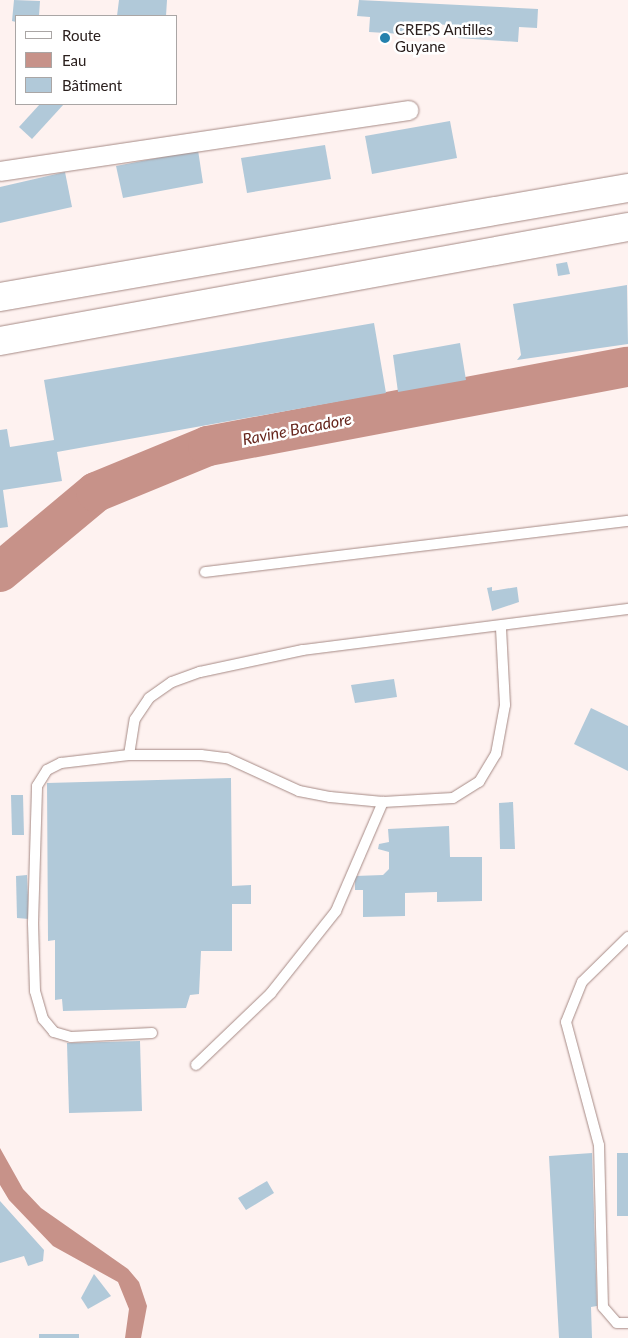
<!DOCTYPE html>
<html>
<head>
<meta charset="utf-8">
<style>
	body { margin:0 }
	#map { position:relative; width:628px; height:1338px; overflow:hidden; background:#fef2f0; font-family:Lato,sans-serif }
	div>[style] { position:absolute }
	[style*='--x'] { left:calc(var(--x)*1px); top:calc(var(--y)*1px); width:calc(var(--w)*1px); rotate:calc(var(--a)*1deg) }
	.water>* { inset:0; background:#c79289 }
	.river>* { height:40px; margin:-20px; padding:0 20px; transform-origin:20px; border-radius:20px; background:#c79289 }
	.building>* { inset:0; background:#b1c9d9 }
	.roads { filter:drop-shadow(0 0 1px #a68a85) drop-shadow(0 0 1px #a68a85) }
	.lane>* { height:10px; margin:-5px; padding:0 5px; transform-origin:5px; border-radius:5px; background:#fff }
	.street>* { height:19px; margin:-9.5px; padding:0 9.5px; transform-origin:9.5px; border-radius:9.5px; background:#fff }
	.secondary>* { height:28px; margin:-14px; padding:0 14px; transform-origin:14px; border-radius:14px; background:#fff }
	.dots>* { width:14px; height:14px; translate:-50% -50%; box-sizing:border-box; border:2px solid #fff; border-radius:50% }
	span { translate:-50% -50%; white-space:nowrap; text-align:center; line-height:1.15; -webkit-text-stroke:5px #fff; paint-order:stroke }
	.poi-label { font-size:15px; color:#2b201e }
	.left { translate:0 -50%; text-align:left }
	.water-label { font-size:16px; color:#66251c; font-style:italic }
	.legend { position:absolute; left:15px; top:15px; width:162px; height:90px; box-sizing:border-box; background:#fff; border:1px solid #aaa6a5; margin:0; padding:6px 9px; list-style:none; font-size:15px; color:#2b201e }
	.legend li { display:flex; align-items:center; gap:10px; height:25px }
	.legend b { width:25px; border:1px solid #aaa6a5 }
</style>
</head>
<body>
<div id="map">
	<div class="water">
		<i style="clip-path:polygon(0 1148px,23px 1189px,41px 1208px,128px 1269px,139px 1282px,147px 1306px,141px 1338px,125px 1338px,129px 1309px,118px 1282px,53px 1246px,9px 1200px,0 1185px)"></i>
	</div>
	<div class="river">
		<i style="--x:0;--y:572;--w:125;--a:-39.8"></i>
		<i style="--x:96;--y:492;--w:121;--a:-22.3"></i>
		<i style="--x:208;--y:446;--w:427;--a:-10.7"></i>
	</div>
	<div class="building">
		<i style="clip-path:polygon(14px 0,40px 1px,39px 16px,16px 16px,16px 22px,12px 21px)"></i>
		<i style="clip-path:polygon(119px 0,167px 0,166px 16px,117px 16px)"></i>
		<i style="clip-path:polygon(359px 0,538px 9px,537px 28px,519px 27px,518px 42px,458px 38px,459px 26px,435px 24px,435px 36px,369px 32px,370px 17px,357px 16px)"></i>
		<i style="clip-path:polygon(40px 104px,64px 104px,32px 139px,19px 127px)"></i>
		<i style="clip-path:polygon(450px 121px,457px 158px,372px 174px,365px 136px)"></i>
		<i style="clip-path:polygon(325px 145px,331px 179px,247px 193px,241px 158px)"></i>
		<i style="clip-path:polygon(198px 150px,203px 183px,123px 198px,116px 166px)"></i>
		<i style="clip-path:polygon(65px 172px,72px 207px,0 223px,0 187px)"></i>
		<i style="clip-path:polygon(567px 262px,570px 274px,558px 276px,556px 264px)"></i>
		<i style="clip-path:polygon(627px 285px,628px 344px,517px 360px,521px 355px,513px 304px)"></i>
		<i style="clip-path:polygon(374px 323px,386px 393px,57px 452px,62px 481px,3px 490px,8px 527px,0 528px,0 430px,7px 429px,10px 447px,54px 440px,44px 380px)"></i>
		<i style="clip-path:polygon(460px 343px,466px 380px,398px 392px,393px 355px)"></i>
		<i style="clip-path:polygon(492px 587px,492px 591px,517px 587px,519px 602px,492px 611px,487px 588px)"></i>
		<i style="clip-path:polygon(394px 679px,397px 697px,355px 703px,351px 685px)"></i>
		<i style="clip-path:polygon(591px 708px,628px 726px,628px 771px,574px 744px)"></i>
		<i style="clip-path:polygon(231px 778px,232px 886px,251px 885px,251px 904px,232px 904px,232px 951px,201px 951px,199px 994px,190px 995px,186px 1008px,63px 1011px,62px 999px,55px 1000px,55px 940px,48px 941px,47px 783px)"></i>
		<i style="clip-path:polygon(11px 795px,23px 795px,24px 835px,12px 835px)"></i>
		<i style="clip-path:polygon(513px 802px,515px 849px,500px 849px,499px 803px)"></i>
		<i style="clip-path:polygon(449px 826px,450px 857px,482px 857px,482px 901px,437px 902px,437px 892px,405px 893px,405px 916px,363px 917px,363px 890px,355px 890px,355px 876px,383px 875px,389px 869px,389px 852px,378px 849px,379px 844px,389px 842px,388px 829px)"></i>
		<i style="clip-path:polygon(27px 875px,29px 919px,17px 918px,16px 876px)"></i>
		<i style="clip-path:polygon(140px 1041px,142px 1111px,69px 1113px,67px 1043px)"></i>
		<i style="clip-path:polygon(592px 1153px,597px 1306px,591px 1307px,592px 1338px,559px 1338px,549px 1156px)"></i>
		<i style="clip-path:polygon(617px 1153px,628px 1153px,628px 1216px,617px 1216px)"></i>
		<i style="clip-path:polygon(267px 1181px,274px 1193px,246px 1210px,238px 1198px)"></i>
		<i style="clip-path:polygon(0 1201px,44px 1250px,43px 1261px,28px 1266px,24px 1256px,0 1263px)"></i>
		<i style="clip-path:polygon(94px 1274px,111px 1296px,88px 1309px,81px 1298px)"></i>
		<i style="clip-path:polygon(39px 1334px,79px 1334px,79px 1338px,39px 1338px)"></i>
	</div>
	<div class="roads">
		<div class="lane">
			<i style="--x:205;--y:572;--w:426;--a:-6.9"></i>
			<i style="--x:129;--y:755;--w:36;--a:-81"></i>
			<i style="--x:135;--y:719;--w:25;--a:-56"></i>
			<i style="--x:149;--y:698;--w:28;--a:-35"></i>
			<i style="--x:172;--y:682;--w:30;--a:-20"></i>
			<i style="--x:200;--y:672;--w:105;--a:-12.1"></i>
			<i style="--x:303;--y:650;--w:328;--a:-7.2"></i>
			<i style="--x:628;--y:937;--w:64;--a:135.6"></i>
			<i style="--x:582;--y:982;--w:43;--a:111.8"></i>
			<i style="--x:566;--y:1022;--w:127;--a:75"></i>
			<i style="--x:599;--y:1145;--w:162;--a:88.6"></i>
			<i style="--x:603;--y:1307;--w:21;--a:49"></i>
			<i style="--x:617;--y:1323;--w:11;--a:0"></i>
			<i style="--x:152;--y:1033;--w:81;--a:177.2"></i>
			<i style="--x:71;--y:1037;--w:18;--a:-164"></i>
			<i style="--x:54;--y:1032;--w:17;--a:-130"></i>
			<i style="--x:43;--y:1019;--w:29;--a:-106"></i>
			<i style="--x:35;--y:991;--w:68;--a:-91.7"></i>
			<i style="--x:33;--y:923;--w:137;--a:-88.3"></i>
			<i style="--x:37;--y:786;--w:19;--a:-58"></i>
			<i style="--x:47;--y:770;--w:16;--a:-27"></i>
			<i style="--x:61;--y:763;--w:68;--a:-6.7"></i>
			<i style="--x:129;--y:755;--w:72;--a:0"></i>
			<i style="--x:201;--y:755;--w:26;--a:7"></i>
			<i style="--x:227;--y:758;--w:79;--a:24.6"></i>
			<i style="--x:299;--y:791;--w:32;--a:11"></i>
			<i style="--x:330;--y:797;--w:53;--a:5.4"></i>
			<i style="--x:383;--y:802;--w:70;--a:-3.3"></i>
			<i style="--x:453;--y:798;--w:31;--a:-32"></i>
			<i style="--x:479;--y:782;--w:33;--a:-59"></i>
			<i style="--x:496;--y:754;--w:50;--a:-79.6"></i>
			<i style="--x:505;--y:705;--w:76;--a:-93"></i>
			<i style="--x:196;--y:1065;--w:104;--a:-43.8"></i>
			<i style="--x:271;--y:993;--w:105;--a:-51.6"></i>
			<i style="--x:336;--y:911;--w:119;--a:-66.7"></i>
		</div>
		<div class="street">
			<i style="--x:0;--y:171;--w:413;--a:-8.5"></i>
		</div>
		<div class="secondary">
			<i style="--x:0;--y:297;--w:637;--a:-9.85"></i>
			<i style="--x:0;--y:341;--w:638;--a:-10.29"></i>
		</div>
	</div>
	<div class="dots">
		<i style="left:385px;top:38px;background:#2481ad"></i>
	</div>
	<div class="poi-label">
		<span class="left" style="left:395px;top:38px">CREPS Antilles<br>Guyane</span>
	</div>
	<div class="water-label">
		<span style="left:297px;top:429px;rotate:-11deg">Ravine Bacadore</span>
	</div>
	<ul class="legend">
	<li><b style="height:6px;background:#fff"></b>Route</li>
	<li><b style="height:14px;background:#c79289"></b>Eau</li>
	<li><b style="height:14px;background:#b1c9d9"></b>Bâtiment</li>
	</ul>
</div>
</body>
</html>
